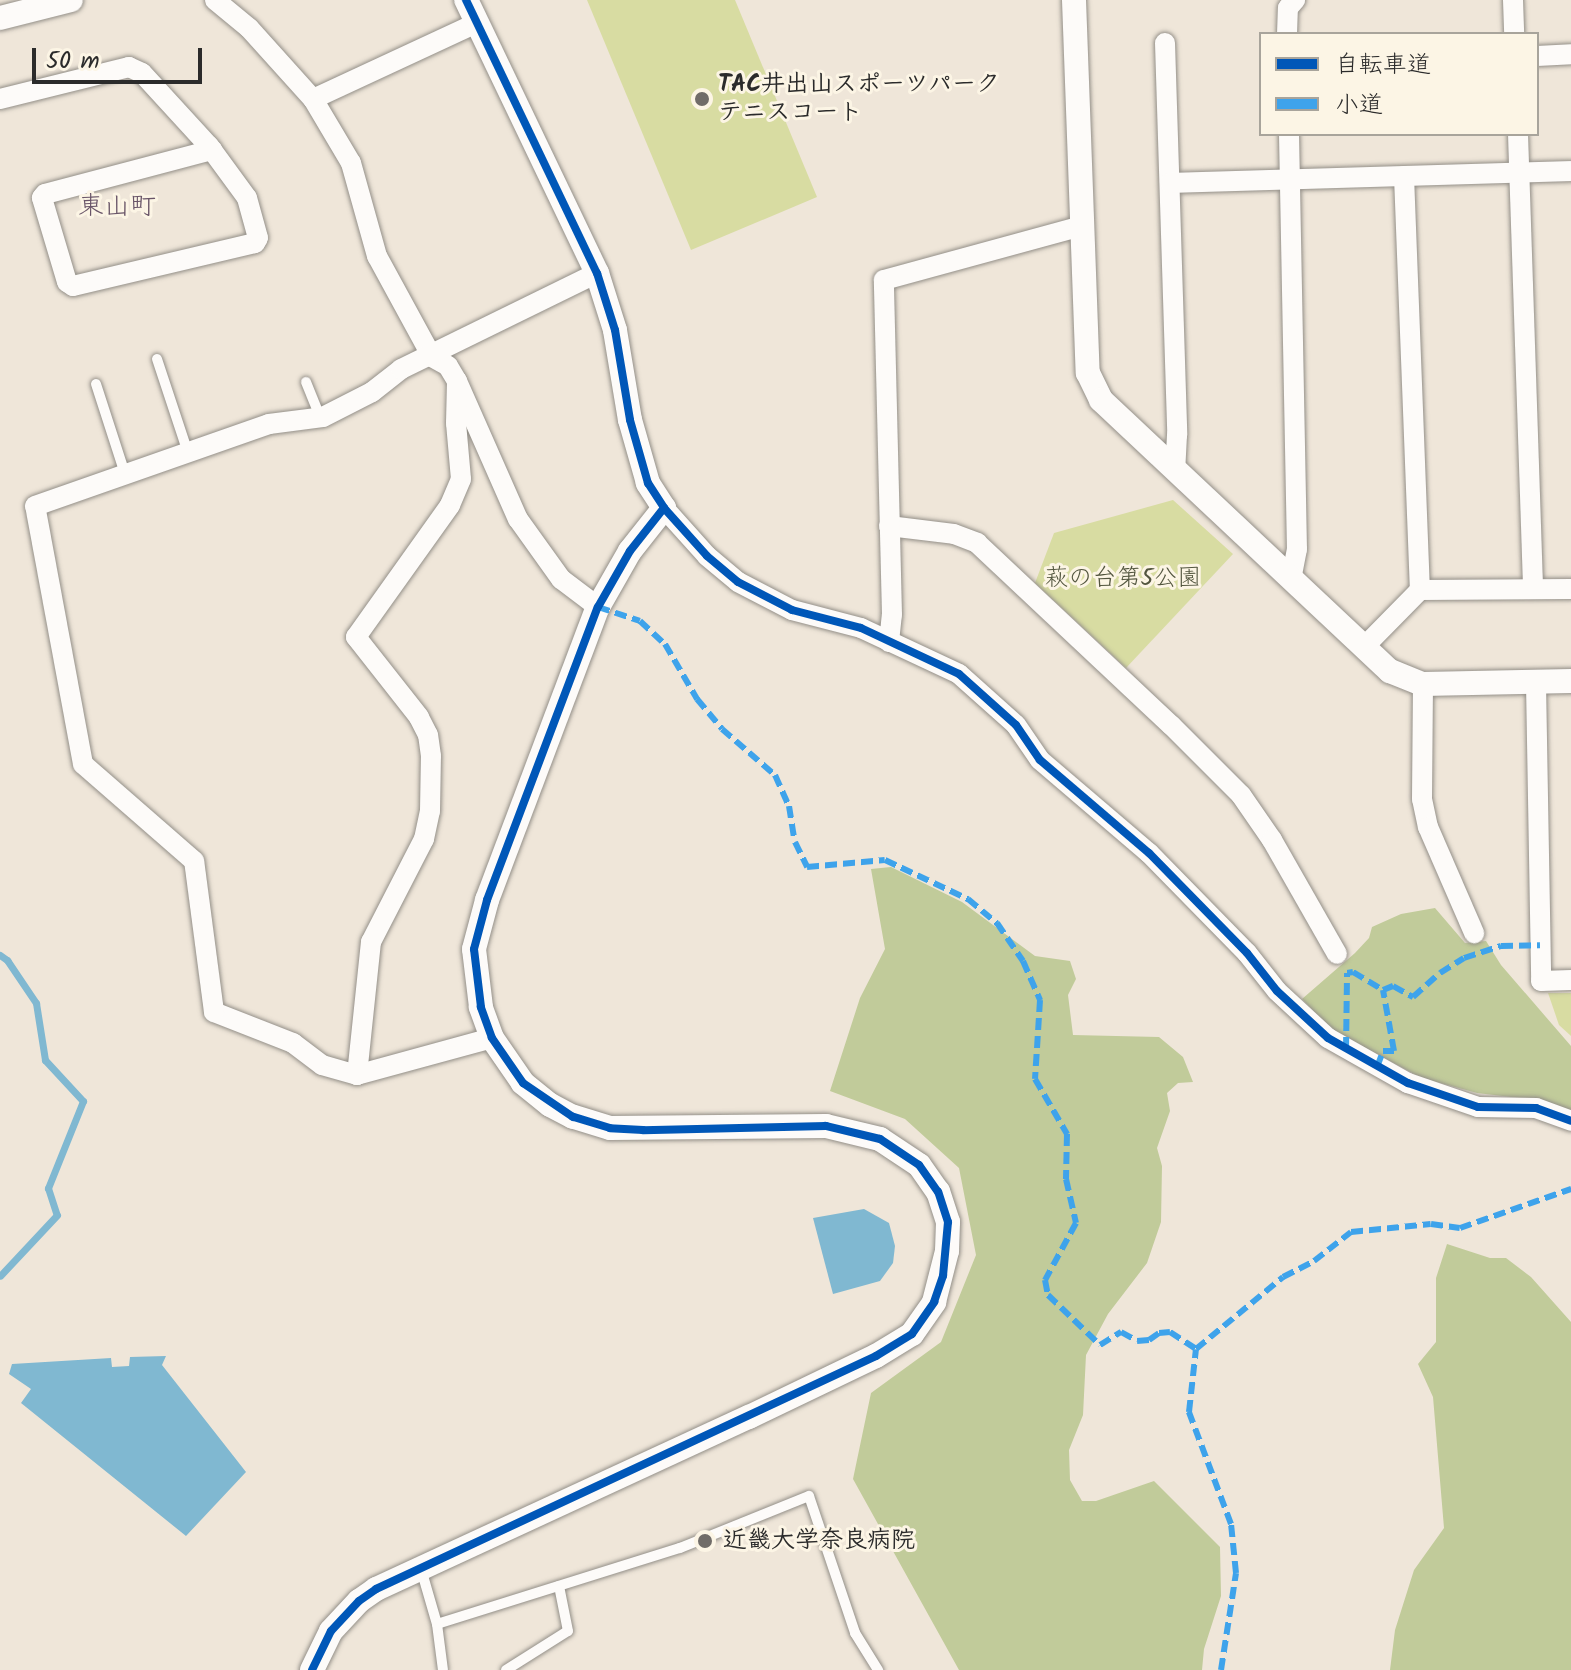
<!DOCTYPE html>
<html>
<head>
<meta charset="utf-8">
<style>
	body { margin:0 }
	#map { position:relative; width:1571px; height:1670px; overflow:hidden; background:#efe6d9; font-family:Kalam,"Klee One",sans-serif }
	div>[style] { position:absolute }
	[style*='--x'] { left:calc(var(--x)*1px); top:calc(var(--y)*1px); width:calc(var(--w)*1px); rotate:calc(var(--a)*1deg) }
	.green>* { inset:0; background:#d8dca2 }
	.forest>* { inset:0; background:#c1cb9a }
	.water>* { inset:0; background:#80b8d1 }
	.stream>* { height:7px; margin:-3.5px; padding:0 3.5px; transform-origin:3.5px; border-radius:3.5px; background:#80b8d1 }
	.roads { filter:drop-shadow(0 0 2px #938f88) drop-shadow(0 0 2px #938f88) }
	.service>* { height:10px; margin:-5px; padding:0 5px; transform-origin:5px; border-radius:5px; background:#fdfbf9 }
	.minor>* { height:20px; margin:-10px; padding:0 10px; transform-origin:10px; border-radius:10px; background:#fdfbf9 }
	.tertiary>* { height:24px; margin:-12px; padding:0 12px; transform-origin:12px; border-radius:12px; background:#fdfbf9 }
	.quiet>* { height:6px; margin-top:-3px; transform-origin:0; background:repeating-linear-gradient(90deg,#3ea3eb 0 12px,transparent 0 18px) }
	.cycleway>* { height:8px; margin:-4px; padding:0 4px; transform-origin:4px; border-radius:4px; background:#0057b8 }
	.dots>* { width:22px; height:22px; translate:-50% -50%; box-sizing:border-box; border:4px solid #fcf5e5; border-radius:50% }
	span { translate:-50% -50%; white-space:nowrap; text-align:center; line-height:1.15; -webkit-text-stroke:6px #fcf5e5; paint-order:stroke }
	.poi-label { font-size:24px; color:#2b2b2b; font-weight:700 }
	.left { translate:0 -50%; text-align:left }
	.park-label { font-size:24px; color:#52553e }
	.neighbourhood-label { font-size:26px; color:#695568 }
	.legend { position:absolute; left:1259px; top:32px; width:280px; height:104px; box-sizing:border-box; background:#fcf5e5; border:2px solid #a8a49b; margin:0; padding:10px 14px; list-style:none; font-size:24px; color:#2b2b2b }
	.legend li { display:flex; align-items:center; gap:16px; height:40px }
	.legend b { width:40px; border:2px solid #a8a49b }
	.scale { position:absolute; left:32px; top:48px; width:170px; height:36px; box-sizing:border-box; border:4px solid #2b2b2b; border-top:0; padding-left:10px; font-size:24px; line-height:28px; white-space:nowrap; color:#2b2b2b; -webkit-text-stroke:6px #fcf5e5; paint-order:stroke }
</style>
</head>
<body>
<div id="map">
	<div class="green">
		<i style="clip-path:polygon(587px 0,735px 0,817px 197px,691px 250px)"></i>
		<i style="clip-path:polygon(1173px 500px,1233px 554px,1126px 668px,1035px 583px,1054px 533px)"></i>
		<i style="clip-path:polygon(1548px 993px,1571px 993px,1571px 1036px,1559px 1025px)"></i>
	</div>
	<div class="forest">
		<i style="clip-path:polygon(891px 867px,962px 902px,1035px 956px,1070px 961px,1076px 979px,1068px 995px,1073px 1035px,1159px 1037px,1183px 1057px,1193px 1082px,1178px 1083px,1167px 1093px,1170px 1111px,1157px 1148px,1162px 1166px,1161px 1222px,1147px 1263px,1108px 1314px,1086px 1355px,1083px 1415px,1069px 1450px,1070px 1480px,1082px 1501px,1096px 1501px,1154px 1481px,1220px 1547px,1221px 1596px,1204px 1649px,1202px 1670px,959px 1670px,853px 1479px,871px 1393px,941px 1342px,976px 1255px,959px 1168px,905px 1119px,830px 1091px,860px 998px,885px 949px,871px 869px)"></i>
		<i style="clip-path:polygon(1435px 908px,1465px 943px,1486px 941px,1501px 965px,1571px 1046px,1571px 1113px,1536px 1100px,1477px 1093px,1422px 1078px,1333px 1031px,1302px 999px,1355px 953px,1369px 938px,1372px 927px,1401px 914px)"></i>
		<i style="clip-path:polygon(1447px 1244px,1490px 1258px,1506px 1258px,1531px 1277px,1571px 1322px,1571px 1670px,1390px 1670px,1395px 1630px,1414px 1570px,1444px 1528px,1433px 1397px,1418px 1364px,1436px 1342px,1436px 1278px)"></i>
	</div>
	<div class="water">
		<i style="clip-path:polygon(864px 1209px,889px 1223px,895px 1246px,893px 1263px,880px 1281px,833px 1294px,813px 1218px)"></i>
		<i style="clip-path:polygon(166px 1356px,162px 1365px,246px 1472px,186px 1536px,21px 1403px,31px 1389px,9px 1374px,12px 1364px,111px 1358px,112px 1367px,129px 1366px,130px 1357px)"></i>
	</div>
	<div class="stream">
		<i style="--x:0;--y:955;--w:9;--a:36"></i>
		<i style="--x:7;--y:960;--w:52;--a:56"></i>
		<i style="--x:36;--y:1003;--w:58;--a:81"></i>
		<i style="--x:45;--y:1060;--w:56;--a:47.2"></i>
		<i style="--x:83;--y:1101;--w:94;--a:111.9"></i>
		<i style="--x:48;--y:1188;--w:28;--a:72"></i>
		<i style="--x:57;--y:1215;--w:83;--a:133.1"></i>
	</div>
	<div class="roads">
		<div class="service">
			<i style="--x:157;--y:359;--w:99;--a:71.7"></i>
			<i style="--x:306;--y:382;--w:38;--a:68"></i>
			<i style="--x:96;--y:384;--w:95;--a:72.1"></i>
			<i style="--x:421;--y:1569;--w:57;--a:73.8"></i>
			<i style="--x:437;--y:1624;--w:255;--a:-17.4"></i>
			<i style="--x:680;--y:1548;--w:139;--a:-22"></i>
			<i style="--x:809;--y:1496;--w:145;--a:71.4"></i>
			<i style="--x:855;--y:1633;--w:44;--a:58.1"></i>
			<i style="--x:437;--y:1624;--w:46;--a:82.6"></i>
			<i style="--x:506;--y:1670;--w:73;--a:-32.2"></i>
			<i style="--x:568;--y:1631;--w:46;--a:-101.3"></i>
		</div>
		<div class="minor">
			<i style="--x:215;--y:0;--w:44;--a:39.5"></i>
			<i style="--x:249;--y:28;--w:96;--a:48"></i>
			<i style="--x:313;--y:99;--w:74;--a:59.3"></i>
			<i style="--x:351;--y:163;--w:97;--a:74.4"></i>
			<i style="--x:377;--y:256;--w:115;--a:61.4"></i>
			<i style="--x:432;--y:357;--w:18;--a:29"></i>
			<i style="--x:448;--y:366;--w:17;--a:59"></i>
			<i style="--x:457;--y:381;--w:151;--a:66.2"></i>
			<i style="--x:518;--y:519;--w:74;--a:54.4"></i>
			<i style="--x:561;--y:579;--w:46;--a:37.1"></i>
			<i style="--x:1513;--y:0;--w:34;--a:88"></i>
			<i style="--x:1287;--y:34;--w:26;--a:-88"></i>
			<i style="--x:1288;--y:8;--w:11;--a:-49"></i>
			<i style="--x:1165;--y:43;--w:392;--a:88.2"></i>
			<i style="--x:1177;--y:435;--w:35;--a:93"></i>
			<i style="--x:1537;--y:56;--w:34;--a:-3"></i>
			<i style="--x:0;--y:99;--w:133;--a:-13.9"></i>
			<i style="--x:129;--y:67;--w:14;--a:25"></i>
			<i style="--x:142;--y:73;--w:99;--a:47.5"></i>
			<i style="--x:209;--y:146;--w:64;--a:53.8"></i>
			<i style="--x:247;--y:198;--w:41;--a:74.6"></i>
			<i style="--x:258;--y:238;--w:6;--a:121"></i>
			<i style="--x:255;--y:243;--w:187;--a:166.7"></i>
			<i style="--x:73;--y:286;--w:7;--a:-146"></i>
			<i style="--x:67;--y:282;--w:88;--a:-106.6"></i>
			<i style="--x:42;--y:198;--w:5;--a:-53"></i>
			<i style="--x:45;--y:194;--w:173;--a:-14.8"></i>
			<i style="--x:313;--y:99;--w:181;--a:-24.9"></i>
			<i style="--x:1289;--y:134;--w:415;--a:88.9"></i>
			<i style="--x:1297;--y:549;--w:32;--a:101"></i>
			<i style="--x:1518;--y:134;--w:455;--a:88.1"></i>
			<i style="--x:1404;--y:176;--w:414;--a:87.8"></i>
			<i style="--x:1170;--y:183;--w:401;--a:-1.7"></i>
			<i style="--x:664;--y:508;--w:64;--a:48.1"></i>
			<i style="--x:707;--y:556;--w:40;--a:40"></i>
			<i style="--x:738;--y:582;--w:61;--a:27.4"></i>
			<i style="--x:792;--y:610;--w:71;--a:14.6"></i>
			<i style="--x:861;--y:628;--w:108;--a:25.1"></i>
			<i style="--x:959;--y:674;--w:76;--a:41.8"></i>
			<i style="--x:1016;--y:725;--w:42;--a:55.6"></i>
			<i style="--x:1040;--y:760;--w:143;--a:40.5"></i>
			<i style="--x:1149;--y:853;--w:140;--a:45.6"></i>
			<i style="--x:1247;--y:953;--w:48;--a:51.7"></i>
			<i style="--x:1277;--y:991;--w:69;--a:42.7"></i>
			<i style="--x:1328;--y:1038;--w:92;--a:29.4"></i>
			<i style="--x:1408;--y:1083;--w:74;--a:18.9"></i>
			<i style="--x:1478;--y:1107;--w:58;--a:1"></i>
			<i style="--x:1536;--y:1108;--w:37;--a:20"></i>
			<i style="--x:889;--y:526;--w:65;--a:7"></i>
			<i style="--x:954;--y:534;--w:25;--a:21"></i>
			<i style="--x:977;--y:543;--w:266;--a:43.2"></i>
			<i style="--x:1171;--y:725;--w:99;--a:45"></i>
			<i style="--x:1241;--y:795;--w:55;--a:55.4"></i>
			<i style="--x:1272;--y:840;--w:131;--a:60.3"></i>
			<i style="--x:889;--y:642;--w:27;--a:-84"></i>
			<i style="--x:892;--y:615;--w:335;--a:-91.4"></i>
			<i style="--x:884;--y:280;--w:204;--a:-15.3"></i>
			<i style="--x:1363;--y:648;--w:81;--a:-45.5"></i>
			<i style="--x:1420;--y:590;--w:151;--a:-0.4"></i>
			<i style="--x:1536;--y:683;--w:298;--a:89"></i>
			<i style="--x:1541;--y:981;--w:30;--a:-2"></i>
			<i style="--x:1423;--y:684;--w:115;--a:90.5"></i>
			<i style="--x:1422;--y:799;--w:29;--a:78"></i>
			<i style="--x:1428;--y:827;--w:116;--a:66.5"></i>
			<i style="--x:492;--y:1038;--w:140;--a:164.7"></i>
			<i style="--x:357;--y:1075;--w:36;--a:-164"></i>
			<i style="--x:322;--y:1065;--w:36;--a:-143"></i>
			<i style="--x:293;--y:1043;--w:85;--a:-158.6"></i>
			<i style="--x:214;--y:1012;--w:152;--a:-97.5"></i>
			<i style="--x:194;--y:861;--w:147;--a:-138.9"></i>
			<i style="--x:83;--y:764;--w:262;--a:-100.5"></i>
			<i style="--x:35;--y:506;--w:248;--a:-19.3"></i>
			<i style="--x:269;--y:424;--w:54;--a:-7.4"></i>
			<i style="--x:323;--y:417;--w:55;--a:-27"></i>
			<i style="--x:372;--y:392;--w:37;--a:-38"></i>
			<i style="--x:401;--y:369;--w:218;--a:-26.1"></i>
			<i style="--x:357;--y:1075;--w:134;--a:-84"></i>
			<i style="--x:371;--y:942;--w:116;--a:-62.8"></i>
			<i style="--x:424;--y:839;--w:29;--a:-78"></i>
			<i style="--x:430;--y:811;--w:55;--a:-89"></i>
			<i style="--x:431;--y:756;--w:21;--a:-98"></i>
			<i style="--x:428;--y:735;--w:20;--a:-117"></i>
			<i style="--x:419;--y:717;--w:102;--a:-128.2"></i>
			<i style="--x:356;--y:637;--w:162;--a:-54.5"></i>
			<i style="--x:450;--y:505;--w:28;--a:-67"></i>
			<i style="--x:461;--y:479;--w:56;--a:-95.1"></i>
			<i style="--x:456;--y:423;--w:42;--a:-88.6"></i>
		</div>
		<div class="tertiary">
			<i style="--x:1074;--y:0;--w:373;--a:87.9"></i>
			<i style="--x:1088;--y:373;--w:30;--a:64"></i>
			<i style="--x:1101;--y:400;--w:396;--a:43.2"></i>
			<i style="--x:1390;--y:671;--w:35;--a:22"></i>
			<i style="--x:1423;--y:684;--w:148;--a:-1.2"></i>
			<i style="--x:0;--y:18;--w:73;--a:-14.2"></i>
			<i style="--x:312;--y:1670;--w:43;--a:-64"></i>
			<i style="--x:331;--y:1631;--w:41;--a:-47"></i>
			<i style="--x:359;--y:1601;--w:21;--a:-35"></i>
			<i style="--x:376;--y:1589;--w:411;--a:-24.8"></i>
			<i style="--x:749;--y:1417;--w:141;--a:-25.7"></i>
			<i style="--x:876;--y:1356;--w:42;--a:-31.4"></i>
			<i style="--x:912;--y:1334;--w:39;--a:-55"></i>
			<i style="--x:934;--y:1302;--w:53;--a:-75.7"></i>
			<i style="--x:947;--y:1251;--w:29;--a:-88"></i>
			<i style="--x:948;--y:1222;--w:32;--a:-108"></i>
			<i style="--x:938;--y:1192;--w:33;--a:-125"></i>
			<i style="--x:919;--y:1165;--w:47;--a:-146.3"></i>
			<i style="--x:880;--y:1139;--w:56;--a:-166.5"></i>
			<i style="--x:826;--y:1126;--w:216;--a:179.5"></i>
			<i style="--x:610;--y:1128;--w:39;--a:-163"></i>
			<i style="--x:573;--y:1117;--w:26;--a:-152"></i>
			<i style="--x:550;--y:1105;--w:35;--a:-141"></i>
			<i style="--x:523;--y:1083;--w:55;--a:-124.6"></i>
			<i style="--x:492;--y:1038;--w:33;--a:-110"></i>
			<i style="--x:481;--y:1007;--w:58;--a:-96.9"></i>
			<i style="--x:474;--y:949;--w:51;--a:-75.1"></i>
			<i style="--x:487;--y:900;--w:313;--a:-69.3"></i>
			<i style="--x:598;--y:607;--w:64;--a:-60.3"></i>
			<i style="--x:630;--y:551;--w:55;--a:-51.7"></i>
			<i style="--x:664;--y:508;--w:30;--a:-123"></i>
			<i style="--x:648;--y:483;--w:66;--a:-105.9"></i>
			<i style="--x:630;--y:420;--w:91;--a:-99.5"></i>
			<i style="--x:615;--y:330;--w:60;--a:-107.5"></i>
			<i style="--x:597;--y:273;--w:303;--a:-115.6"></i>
		</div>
	</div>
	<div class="quiet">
		<i style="--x:598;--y:607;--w:44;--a:18.4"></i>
		<i style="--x:640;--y:621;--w:34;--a:43"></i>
		<i style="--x:665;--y:644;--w:64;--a:59.8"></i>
		<i style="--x:697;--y:699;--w:39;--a:50"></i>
		<i style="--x:722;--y:729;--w:70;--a:41"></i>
		<i style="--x:775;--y:775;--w:34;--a:66"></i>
		<i style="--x:789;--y:806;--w:36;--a:81"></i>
		<i style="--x:795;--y:842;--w:28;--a:64"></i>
		<i style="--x:807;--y:867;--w:78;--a:-5.1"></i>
		<i style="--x:885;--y:860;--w:92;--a:25.2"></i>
		<i style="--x:968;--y:899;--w:38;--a:40"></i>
		<i style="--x:997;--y:923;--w:46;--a:55.6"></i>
		<i style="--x:1023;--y:961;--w:43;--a:66.4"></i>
		<i style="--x:1040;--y:1000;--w:79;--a:93.6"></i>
		<i style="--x:1035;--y:1079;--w:64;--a:59.8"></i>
		<i style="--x:1067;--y:1134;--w:45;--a:91.3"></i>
		<i style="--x:1066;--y:1179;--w:45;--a:77.2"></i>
		<i style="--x:1076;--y:1223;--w:65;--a:118.5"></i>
		<i style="--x:1045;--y:1280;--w:15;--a:79"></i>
		<i style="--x:1048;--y:1295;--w:72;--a:43.9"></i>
		<i style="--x:1100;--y:1345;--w:25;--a:-32"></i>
		<i style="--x:1121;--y:1332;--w:18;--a:29"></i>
		<i style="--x:1137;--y:1341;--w:12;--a:-5"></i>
		<i style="--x:1149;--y:1340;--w:12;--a:-35"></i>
		<i style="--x:1159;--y:1333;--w:11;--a:-5"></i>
		<i style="--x:1170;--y:1332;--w:31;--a:33"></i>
		<i style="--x:1346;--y:1049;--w:76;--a:-89.2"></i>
		<i style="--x:1347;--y:973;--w:6;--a:-9"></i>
		<i style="--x:1353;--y:972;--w:35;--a:31"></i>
		<i style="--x:1383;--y:990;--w:11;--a:-22"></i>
		<i style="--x:1393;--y:986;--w:23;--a:29"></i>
		<i style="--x:1413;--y:997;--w:36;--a:-42"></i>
		<i style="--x:1440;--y:973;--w:28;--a:-32"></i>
		<i style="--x:1464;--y:958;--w:39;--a:-18"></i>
		<i style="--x:1501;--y:946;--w:39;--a:-1"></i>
		<i style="--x:1377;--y:1067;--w:17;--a:-69"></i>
		<i style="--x:1383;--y:1051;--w:11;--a:0"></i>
		<i style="--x:1394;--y:1051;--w:62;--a:-100.2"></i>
		<i style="--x:1221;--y:1670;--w:98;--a:-81.2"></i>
		<i style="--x:1236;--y:1573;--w:49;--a:-95.8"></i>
		<i style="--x:1231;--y:1524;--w:120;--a:-110.6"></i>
		<i style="--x:1189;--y:1412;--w:63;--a:-83.7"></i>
		<i style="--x:1196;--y:1349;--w:113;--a:-39.6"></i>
		<i style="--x:1283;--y:1277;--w:35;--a:-27"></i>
		<i style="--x:1314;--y:1261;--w:47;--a:-38.1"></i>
		<i style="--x:1351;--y:1232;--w:80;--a:-5.7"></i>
		<i style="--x:1431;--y:1224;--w:29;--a:8"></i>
		<i style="--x:1460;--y:1228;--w:118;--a:-19.4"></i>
	</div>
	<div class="cycleway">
		<i style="--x:466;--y:0;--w:303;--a:64.4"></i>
		<i style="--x:597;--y:273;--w:60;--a:72.5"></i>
		<i style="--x:615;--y:330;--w:91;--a:80.5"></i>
		<i style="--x:630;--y:420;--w:66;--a:74.1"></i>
		<i style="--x:648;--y:483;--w:30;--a:57"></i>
		<i style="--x:664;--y:508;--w:64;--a:48.1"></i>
		<i style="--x:707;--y:556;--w:40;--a:40"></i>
		<i style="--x:738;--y:582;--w:61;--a:27.4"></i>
		<i style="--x:792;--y:610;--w:71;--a:14.6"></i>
		<i style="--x:861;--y:628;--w:108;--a:25.1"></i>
		<i style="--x:959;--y:674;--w:76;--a:41.8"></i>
		<i style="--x:1016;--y:725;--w:42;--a:55.6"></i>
		<i style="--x:1040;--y:760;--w:143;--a:40.5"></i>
		<i style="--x:1149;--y:853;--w:140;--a:45.6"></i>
		<i style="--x:1247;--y:953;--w:48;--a:51.7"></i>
		<i style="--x:1277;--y:991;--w:69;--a:42.7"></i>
		<i style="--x:1328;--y:1038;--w:92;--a:29.4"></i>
		<i style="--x:1408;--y:1083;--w:74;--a:18.9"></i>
		<i style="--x:1478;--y:1107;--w:58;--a:1"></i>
		<i style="--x:1536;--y:1108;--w:37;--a:20"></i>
		<i style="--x:312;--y:1670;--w:43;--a:-64"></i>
		<i style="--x:331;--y:1631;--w:41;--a:-47"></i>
		<i style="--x:359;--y:1601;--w:21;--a:-35"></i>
		<i style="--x:376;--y:1589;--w:552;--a:-24.99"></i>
		<i style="--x:876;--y:1356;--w:42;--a:-31.4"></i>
		<i style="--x:912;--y:1334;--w:39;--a:-55"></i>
		<i style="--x:934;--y:1302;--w:28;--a:-71"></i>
		<i style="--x:943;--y:1276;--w:54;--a:-84.7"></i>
		<i style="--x:948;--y:1222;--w:32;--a:-108"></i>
		<i style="--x:938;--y:1192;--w:33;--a:-125"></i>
		<i style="--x:919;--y:1165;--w:47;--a:-146.3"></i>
		<i style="--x:880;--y:1139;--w:56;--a:-166.5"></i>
		<i style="--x:826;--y:1126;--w:183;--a:178.7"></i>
		<i style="--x:643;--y:1130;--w:33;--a:-177"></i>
		<i style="--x:610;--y:1128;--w:39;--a:-163"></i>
		<i style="--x:573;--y:1117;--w:60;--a:-145.8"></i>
		<i style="--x:523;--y:1083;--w:55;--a:-124.6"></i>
		<i style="--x:492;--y:1038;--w:33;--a:-110"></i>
		<i style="--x:481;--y:1007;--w:58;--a:-96.9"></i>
		<i style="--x:474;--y:949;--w:51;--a:-75.1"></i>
		<i style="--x:487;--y:900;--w:313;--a:-69.3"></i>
		<i style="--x:598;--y:607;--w:64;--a:-60.3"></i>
		<i style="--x:630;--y:551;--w:55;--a:-51.7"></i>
	</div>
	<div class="dots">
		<i style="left:702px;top:99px;background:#706c68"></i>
		<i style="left:705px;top:1541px;background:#706c68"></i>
	</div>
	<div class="poi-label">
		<span class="left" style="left:718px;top:99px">TAC井出山スポーツパーク<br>テニスコート</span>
		<span class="left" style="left:723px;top:1541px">近畿大学奈良病院</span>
	</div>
	<div class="park-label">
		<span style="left:1123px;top:579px">萩の台第5公園</span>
	</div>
	<div class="neighbourhood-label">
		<span style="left:117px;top:208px">東山町</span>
	</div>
	<ul class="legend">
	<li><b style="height:10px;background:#0057b8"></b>自転車道</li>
	<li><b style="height:10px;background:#3ea3eb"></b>小道</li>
	</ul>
	<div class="scale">50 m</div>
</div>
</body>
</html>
